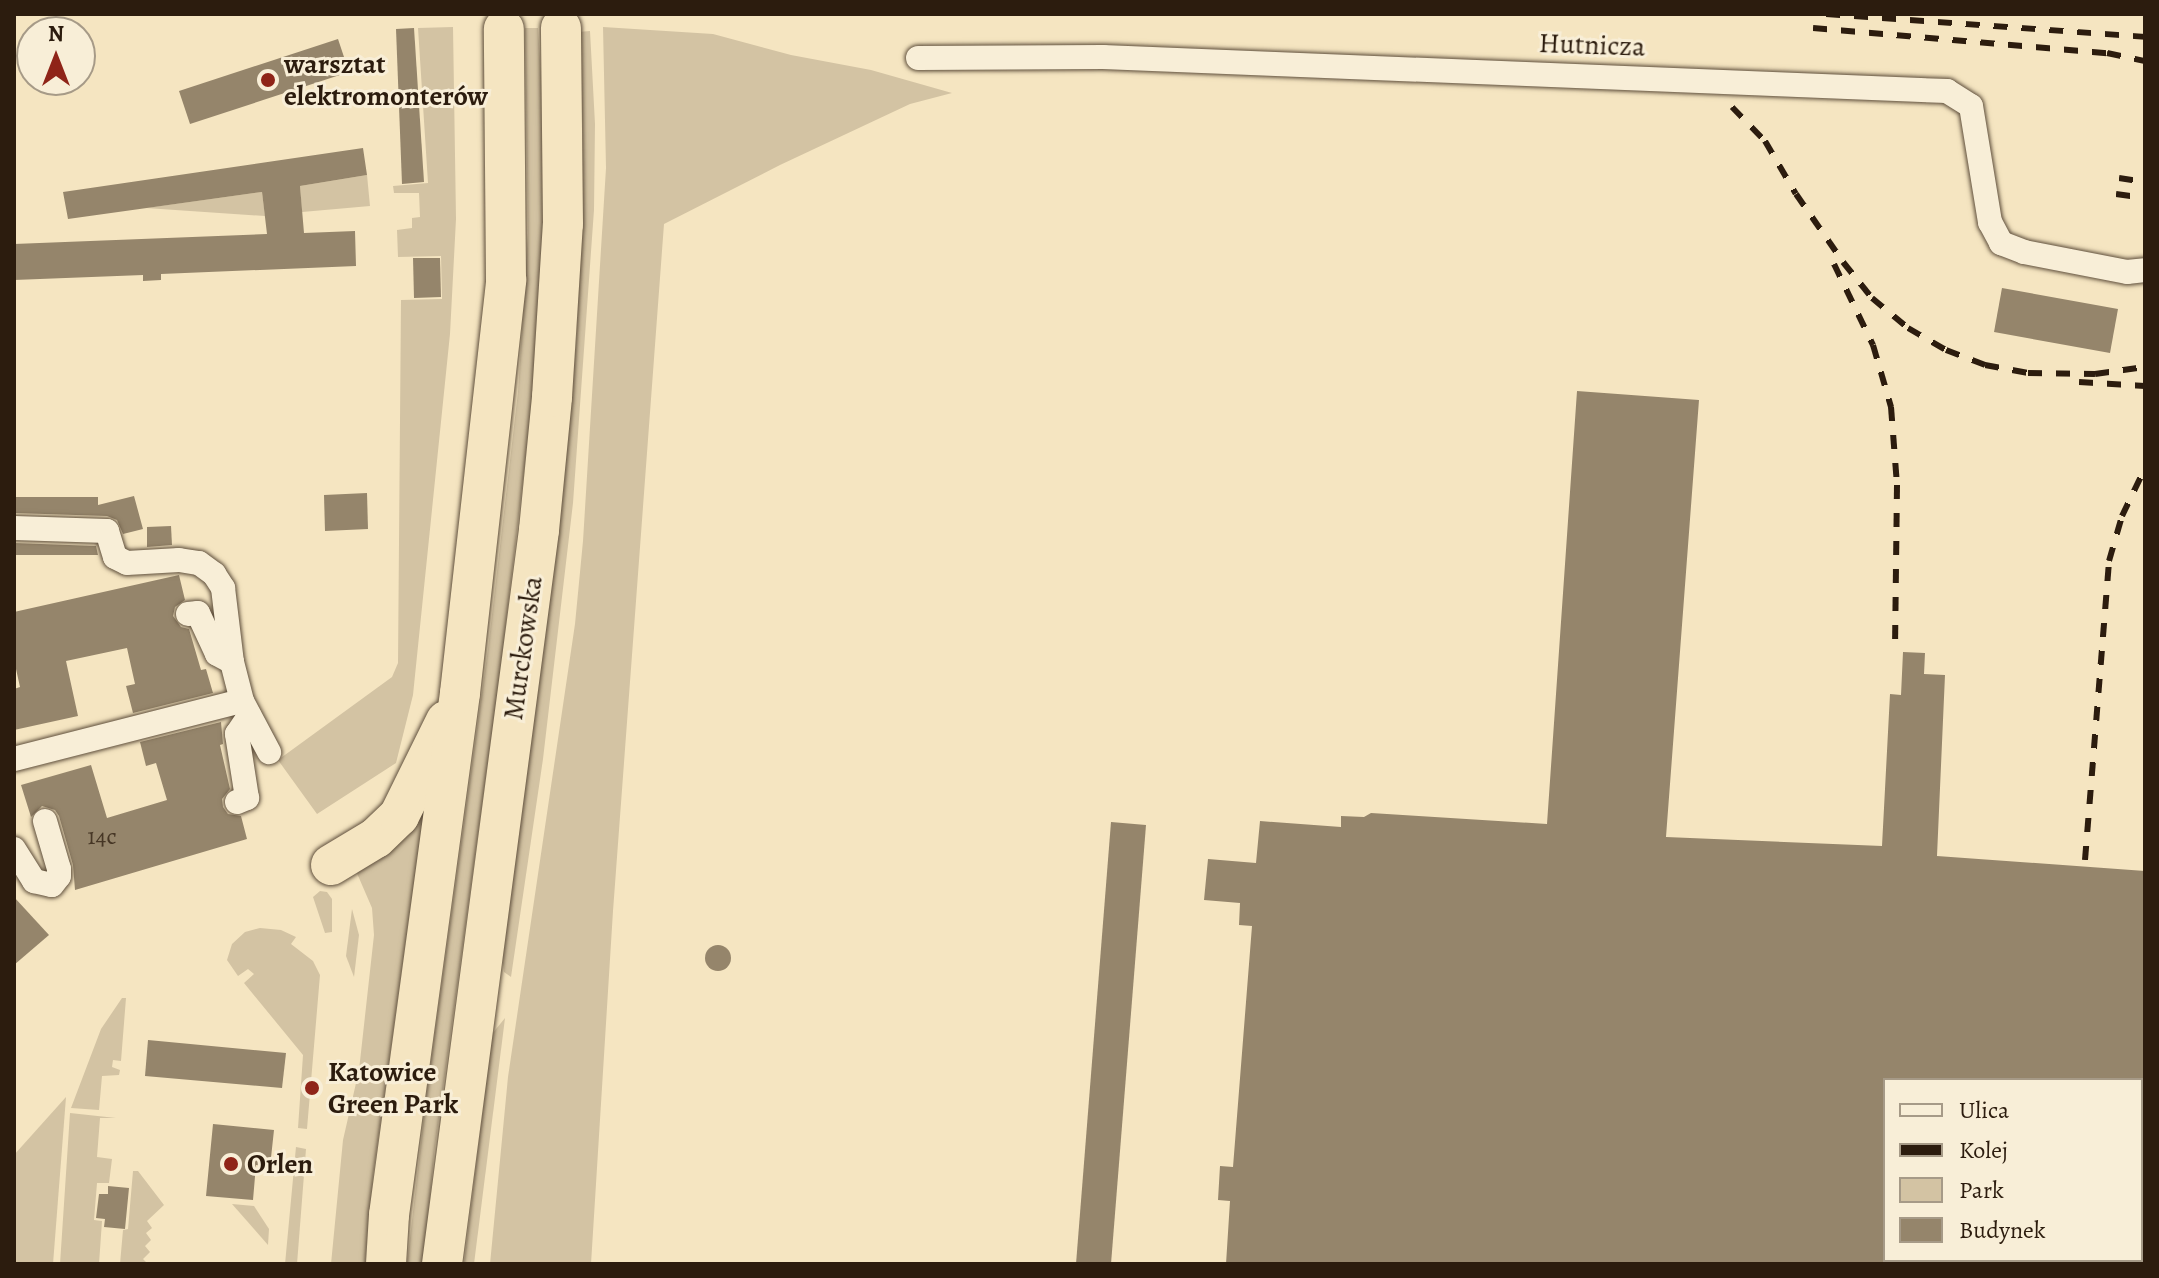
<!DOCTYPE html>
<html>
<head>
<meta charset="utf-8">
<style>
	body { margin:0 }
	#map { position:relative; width:2159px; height:1278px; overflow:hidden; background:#f5e5c1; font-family:Alegreya,serif }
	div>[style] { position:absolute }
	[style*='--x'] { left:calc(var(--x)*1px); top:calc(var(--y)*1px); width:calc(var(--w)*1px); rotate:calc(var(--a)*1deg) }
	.green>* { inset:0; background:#d3c3a3 }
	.building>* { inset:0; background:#95856b }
	.round { border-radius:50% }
	.roads { filter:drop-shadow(0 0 2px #5e4e3b) drop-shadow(0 0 2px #5e4e3b) }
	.minor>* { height:24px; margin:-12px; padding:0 12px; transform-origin:12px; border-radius:12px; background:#f8eed7 }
	.trunk>* { height:40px; margin:-20px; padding:0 20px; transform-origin:20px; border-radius:20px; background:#f5e5c1 }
	.rail>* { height:6px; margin-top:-3px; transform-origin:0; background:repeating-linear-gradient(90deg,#2c1c0e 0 14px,transparent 0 28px) }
	.dots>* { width:22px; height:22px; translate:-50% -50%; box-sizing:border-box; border:4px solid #f8eed7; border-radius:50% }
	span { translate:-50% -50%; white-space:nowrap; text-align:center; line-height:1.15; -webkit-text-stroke:6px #f8eed7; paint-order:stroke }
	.number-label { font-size:24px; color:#463625 }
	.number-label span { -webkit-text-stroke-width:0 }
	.street-label { font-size:28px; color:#2c1c0e }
	.poi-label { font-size:28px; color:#2c1c0e; font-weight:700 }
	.left { translate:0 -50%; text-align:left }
	.frame { position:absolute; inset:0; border:16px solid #2c1c0e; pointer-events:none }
	.legend { position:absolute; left:1883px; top:1078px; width:260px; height:184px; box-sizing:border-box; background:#f8eed7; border:2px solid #a69a87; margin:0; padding:10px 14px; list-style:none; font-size:24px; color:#2c1c0e }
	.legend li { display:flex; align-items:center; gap:16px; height:40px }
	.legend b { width:40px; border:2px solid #a69a87 }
	.north { position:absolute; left:16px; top:16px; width:80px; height:80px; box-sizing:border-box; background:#f8eed7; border:2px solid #a69a87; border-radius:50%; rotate:0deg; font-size:22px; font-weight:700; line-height:32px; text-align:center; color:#2c1c0e }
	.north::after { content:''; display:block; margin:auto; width:28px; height:36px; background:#8f2418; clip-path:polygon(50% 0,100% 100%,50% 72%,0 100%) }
</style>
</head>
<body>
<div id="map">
	<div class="green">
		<i style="clip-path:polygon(453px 27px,456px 219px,450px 334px,413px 695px,396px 763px,317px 814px,278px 760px,392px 677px,398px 663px,401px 300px,442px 299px,441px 256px,398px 257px,397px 230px,412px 228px,412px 218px,420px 217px,419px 193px,394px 193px,393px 186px,428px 183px,418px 28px)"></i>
		<i style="clip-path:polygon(603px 27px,713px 34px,791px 55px,871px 70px,952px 93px,910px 104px,780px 165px,664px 224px,613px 911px,591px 1264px,490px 1264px,508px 1077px,575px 624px,583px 541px,606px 168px)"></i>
		<i style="clip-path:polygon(525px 28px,538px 28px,542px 91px,543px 235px,532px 403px,500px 674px,434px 1154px,424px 1264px,407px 1264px,427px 1090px,488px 649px,518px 392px,528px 233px)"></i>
		<i style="clip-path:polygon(590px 31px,595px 124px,594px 210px,573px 503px,543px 759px,511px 977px,504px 972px,502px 956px,561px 502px,577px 333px,583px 129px,578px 32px)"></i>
		<i style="clip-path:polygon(367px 175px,370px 206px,302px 212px,300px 186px)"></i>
		<i style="clip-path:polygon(262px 192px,265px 216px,146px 208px)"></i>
		<i style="clip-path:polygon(425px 804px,373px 1176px,365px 1264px,331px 1264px,343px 1140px,359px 1070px,374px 935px,372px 908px,356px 871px)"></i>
		<i style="clip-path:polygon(320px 891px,327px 892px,332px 899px,332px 932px,325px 933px,313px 897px)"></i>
		<i style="clip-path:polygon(352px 909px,359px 935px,354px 977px,346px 956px)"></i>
		<i style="clip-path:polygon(260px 928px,281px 930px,296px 937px,291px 944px,313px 961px,320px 975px,307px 1129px,298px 1128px,303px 1055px,244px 983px,254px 974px,248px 969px,238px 976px,227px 960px,232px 944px,245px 932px)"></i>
		<i style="clip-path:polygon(122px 998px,126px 998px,121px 1061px,113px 1060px,112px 1067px,120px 1070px,119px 1075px,102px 1076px,99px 1110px,71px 1108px,101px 1029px)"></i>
		<i style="clip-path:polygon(505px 1018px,474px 1264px,464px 1264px,492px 1034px)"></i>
		<i style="clip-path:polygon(66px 1097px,53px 1264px,14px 1264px,14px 1155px)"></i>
		<i style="clip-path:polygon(70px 1113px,116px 1118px,100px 1118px,97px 1157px,112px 1159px,109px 1183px,97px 1183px,94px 1220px,102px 1221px,99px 1264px,60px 1264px)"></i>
		<i style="clip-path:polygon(296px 1147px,306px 1149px,297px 1264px,285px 1264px)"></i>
		<i style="clip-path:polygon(133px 1171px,138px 1171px,164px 1205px,147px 1221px,152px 1228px,146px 1233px,151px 1240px,145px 1246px,150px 1252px,143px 1259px,148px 1264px,120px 1264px,123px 1230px,128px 1229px)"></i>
		<i style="clip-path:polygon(232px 1204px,254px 1206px,269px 1229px,268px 1245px)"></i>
	</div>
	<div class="building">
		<i style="clip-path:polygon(414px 28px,424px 182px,402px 184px,396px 29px)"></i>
		<i style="clip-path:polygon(338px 39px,349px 72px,190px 124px,179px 91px)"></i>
		<i style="clip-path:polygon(363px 148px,367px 175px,300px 186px,304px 233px,355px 231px,356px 266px,161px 274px,161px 280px,143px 281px,143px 275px,14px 280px,14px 244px,267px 234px,262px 192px,68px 219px,63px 192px)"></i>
		<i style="clip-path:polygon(413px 258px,440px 258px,441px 297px,414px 298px)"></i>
		<i style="clip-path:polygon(2002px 288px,2118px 309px,2110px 353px,1994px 332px)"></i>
		<i style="clip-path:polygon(1577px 391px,1699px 400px,1666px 837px,1882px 846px,1890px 694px,1901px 695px,1903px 652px,1925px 653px,1924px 674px,1945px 675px,1937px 856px,2145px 871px,2145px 1080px,1885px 1080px,1885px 1264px,1226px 1264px,1230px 1201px,1218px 1200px,1220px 1166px,1233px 1167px,1252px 926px,1239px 925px,1240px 903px,1204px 900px,1208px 859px,1256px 863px,1260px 821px,1341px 827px,1341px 816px,1364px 817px,1371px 813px,1547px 824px)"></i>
		<i style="clip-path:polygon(367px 493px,368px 529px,325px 531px,324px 495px)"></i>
		<i style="clip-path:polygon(134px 496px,143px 529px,123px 534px,117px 520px,107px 516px,14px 513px,14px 497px,98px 497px,98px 505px)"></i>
		<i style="clip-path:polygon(171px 526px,172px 545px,147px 547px,147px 527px)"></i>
		<i style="clip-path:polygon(14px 543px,96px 546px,98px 555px,14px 555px)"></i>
		<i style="clip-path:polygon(179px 575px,185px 600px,175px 607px,173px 616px,181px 627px,189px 629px,201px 670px,206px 669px,213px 693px,133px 713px,126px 686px,135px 684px,127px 648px,66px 661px,78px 716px,14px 730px,14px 689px,20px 687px,14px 660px,14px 612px)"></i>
		<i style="clip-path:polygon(221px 722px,223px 744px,220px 745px,230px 789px,222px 799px,223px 807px,228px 814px,241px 816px,247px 839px,75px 890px,73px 865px,59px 816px,55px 810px,42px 806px,31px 817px,21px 785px,91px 765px,107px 818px,167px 800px,156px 763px,146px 766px,140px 742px)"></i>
		<i style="clip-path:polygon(1111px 822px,1146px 825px,1111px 1264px,1076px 1264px)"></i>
		<i style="clip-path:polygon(14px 897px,49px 935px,14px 965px)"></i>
		<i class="round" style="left:705px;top:945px;width:26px;height:26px"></i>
		<i style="clip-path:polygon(148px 1040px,286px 1053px,282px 1088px,145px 1076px)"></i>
		<i style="clip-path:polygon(213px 1124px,274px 1130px,270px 1167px,256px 1165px,253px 1200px,206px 1196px)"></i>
		<i style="clip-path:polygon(108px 1186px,129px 1188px,125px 1229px,104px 1227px,105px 1219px,96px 1218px,99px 1194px,108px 1194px)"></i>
	</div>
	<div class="roads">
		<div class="minor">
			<i style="--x:918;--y:58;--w:185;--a:-0.3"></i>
			<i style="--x:1103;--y:57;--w:845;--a:2.31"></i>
			<i style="--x:1947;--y:91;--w:28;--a:32"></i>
			<i style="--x:1971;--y:106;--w:118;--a:80.7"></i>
			<i style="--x:1990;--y:222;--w:24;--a:62"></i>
			<i style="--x:2001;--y:243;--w:25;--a:21"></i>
			<i style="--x:2024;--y:252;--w:105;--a:11"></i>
			<i style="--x:2127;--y:272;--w:18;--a:-6"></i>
			<i style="--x:14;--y:528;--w:93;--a:1.8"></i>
			<i style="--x:107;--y:531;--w:27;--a:73"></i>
			<i style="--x:115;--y:557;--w:13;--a:27"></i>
			<i style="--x:127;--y:563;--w:52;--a:-3.3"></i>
			<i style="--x:179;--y:560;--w:20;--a:9"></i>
			<i style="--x:199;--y:563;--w:19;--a:36"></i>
			<i style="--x:214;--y:574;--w:17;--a:57"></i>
			<i style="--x:223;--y:588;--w:75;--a:83.1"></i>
			<i style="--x:232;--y:662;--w:40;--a:75.6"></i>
			<i style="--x:242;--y:701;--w:58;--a:62.1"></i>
			<i style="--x:188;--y:614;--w:10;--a:-6"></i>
			<i style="--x:198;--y:613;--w:45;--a:65.1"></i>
			<i style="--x:217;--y:654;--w:17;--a:28"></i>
			<i style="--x:14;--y:759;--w:235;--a:-14.3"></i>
			<i style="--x:237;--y:802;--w:11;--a:-22"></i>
			<i style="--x:247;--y:798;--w:65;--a:-98.9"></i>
			<i style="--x:237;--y:734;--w:22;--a:-56"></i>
			<i style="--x:14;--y:849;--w:38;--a:58"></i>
			<i style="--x:34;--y:881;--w:18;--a:13"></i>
			<i style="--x:52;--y:885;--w:11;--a:-52"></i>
			<i style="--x:59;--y:876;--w:7;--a:-90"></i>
			<i style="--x:59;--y:869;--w:50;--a:-106.3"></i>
		</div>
		<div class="trunk">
			<i style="--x:331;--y:865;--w:52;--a:-31"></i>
			<i style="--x:376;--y:838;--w:32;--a:-44"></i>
			<i style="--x:399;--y:816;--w:106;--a:-63.7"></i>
			<i style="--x:386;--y:1264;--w:49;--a:-86.5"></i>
			<i style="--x:389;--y:1215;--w:527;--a:-82.25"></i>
			<i style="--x:460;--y:693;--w:416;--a:-83.6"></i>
			<i style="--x:506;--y:280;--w:251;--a:-90.5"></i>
			<i style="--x:442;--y:1264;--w:740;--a:-82.47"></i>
			<i style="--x:539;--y:530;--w:134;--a:-84.4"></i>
			<i style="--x:552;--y:397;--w:173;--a:-86.4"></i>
			<i style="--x:563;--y:224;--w:196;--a:-90.6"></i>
		</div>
	</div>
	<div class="rail">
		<i style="--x:1826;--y:14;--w:320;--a:4.1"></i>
		<i style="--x:1813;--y:28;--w:295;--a:4.9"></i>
		<i style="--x:2107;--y:53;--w:39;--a:12"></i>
		<i style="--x:1732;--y:107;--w:47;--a:45.9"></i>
		<i style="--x:1765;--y:141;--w:61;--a:59.7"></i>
		<i style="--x:1796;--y:194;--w:83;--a:55.3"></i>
		<i style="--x:1843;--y:262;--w:46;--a:51.1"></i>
		<i style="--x:1872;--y:298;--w:47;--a:39.8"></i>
		<i style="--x:1908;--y:328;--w:44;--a:30.1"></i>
		<i style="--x:1946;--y:350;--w:42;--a:21"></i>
		<i style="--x:1985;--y:365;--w:44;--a:10.5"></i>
		<i style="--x:2028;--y:373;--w:67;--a:0.9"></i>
		<i style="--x:2095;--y:374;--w:50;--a:-8"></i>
		<i style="--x:2119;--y:178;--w:26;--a:9"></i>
		<i style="--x:2116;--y:194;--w:29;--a:8"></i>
		<i style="--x:1834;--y:264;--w:90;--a:64.3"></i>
		<i style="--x:1873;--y:345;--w:65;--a:73.8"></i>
		<i style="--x:1891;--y:407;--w:78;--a:85.6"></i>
		<i style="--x:1897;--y:485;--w:159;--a:90.7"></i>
		<i style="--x:2079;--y:382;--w:66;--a:3.5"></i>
		<i style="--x:2085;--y:860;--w:300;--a:-85.4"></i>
		<i style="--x:2109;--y:561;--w:47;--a:-73.9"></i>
		<i style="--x:2122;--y:516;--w:53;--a:-64.4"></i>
	</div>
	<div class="dots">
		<i style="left:268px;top:80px;background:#8f2418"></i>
		<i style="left:312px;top:1088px;background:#8f2418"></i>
		<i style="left:231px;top:1164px;background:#8f2418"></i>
	</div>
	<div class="number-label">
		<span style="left:102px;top:837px">14c</span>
	</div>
	<div class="street-label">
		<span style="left:1592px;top:45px;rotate:2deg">Hutnicza</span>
		<span style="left:523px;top:648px;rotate:-82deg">Murckowska</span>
	</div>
	<div class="poi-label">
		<span class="left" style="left:284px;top:80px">warsztat<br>elektromonterów</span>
		<span class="left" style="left:328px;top:1088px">Katowice<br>Green Park</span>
		<span class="left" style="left:247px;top:1164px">Orlen</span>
	</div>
	<div class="frame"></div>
	<ul class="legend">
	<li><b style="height:10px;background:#f8eed7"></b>Ulica</li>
	<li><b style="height:10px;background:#2c1c0e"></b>Kolej</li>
	<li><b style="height:22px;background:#d3c3a3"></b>Park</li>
	<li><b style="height:22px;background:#95856b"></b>Budynek</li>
	</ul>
	<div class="north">N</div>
</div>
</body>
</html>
